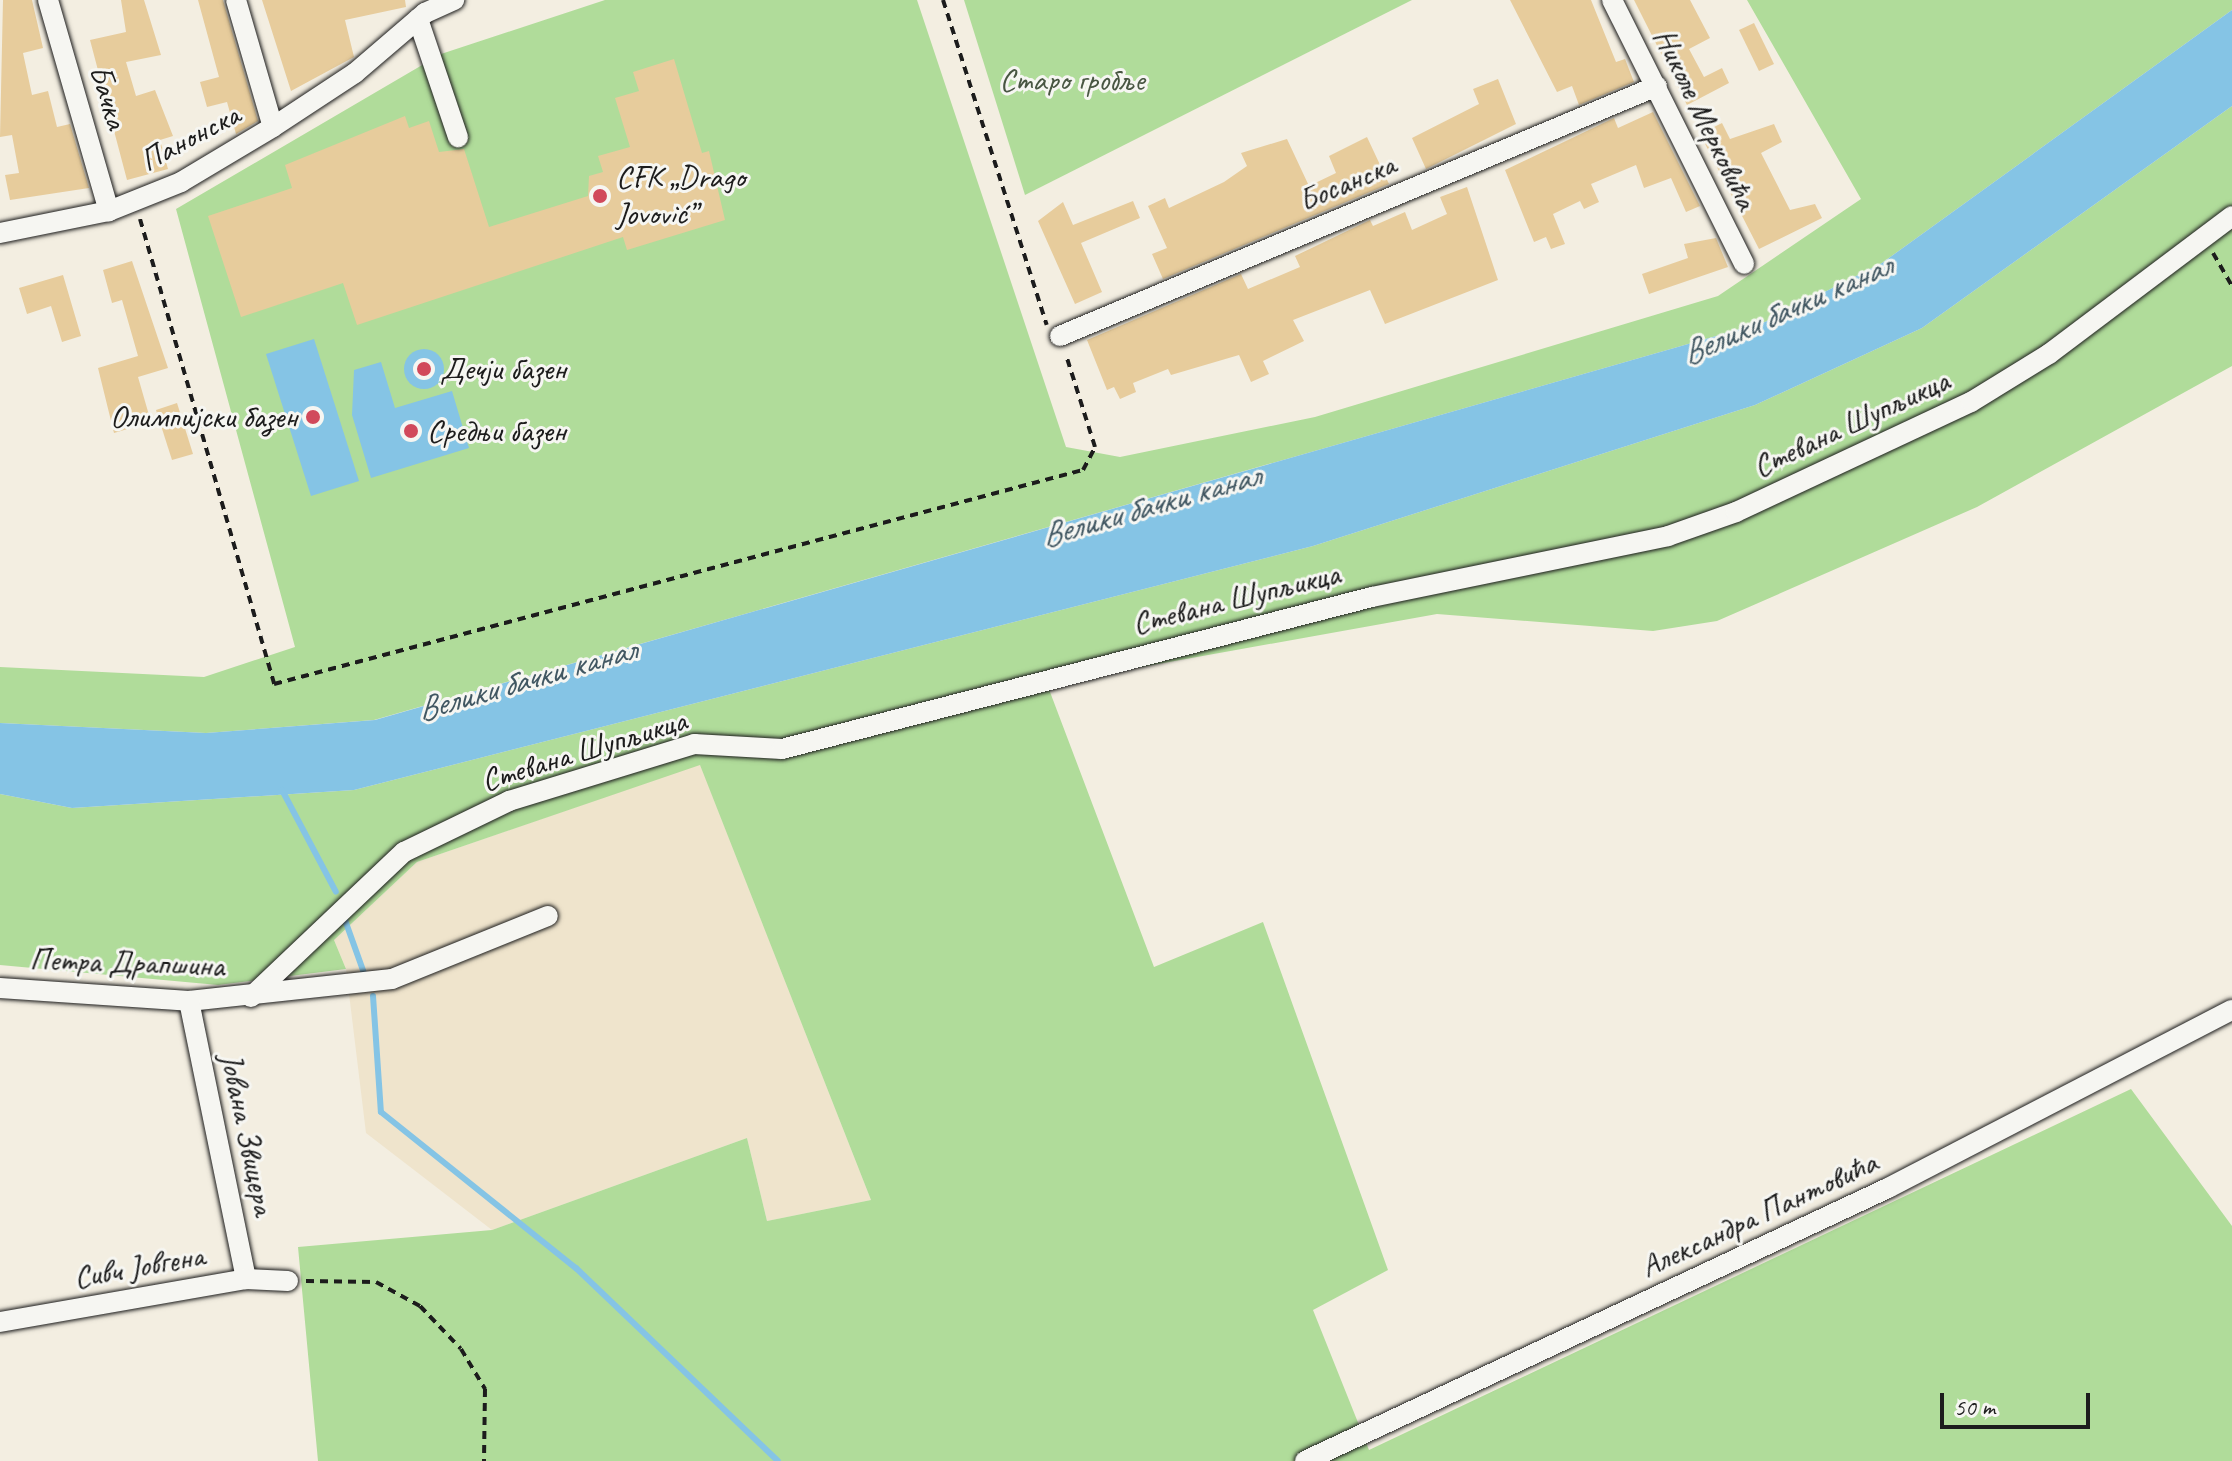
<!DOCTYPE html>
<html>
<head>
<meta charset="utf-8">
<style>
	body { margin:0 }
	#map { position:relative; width:2232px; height:1461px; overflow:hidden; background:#f3eee1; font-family:Caveat,sans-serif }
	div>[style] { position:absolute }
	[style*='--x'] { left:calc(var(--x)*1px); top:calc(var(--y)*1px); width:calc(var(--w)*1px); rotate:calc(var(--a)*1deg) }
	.built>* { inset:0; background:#efe4cc }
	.green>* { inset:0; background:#b0dc9a }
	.water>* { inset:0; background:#85c4e5 }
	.round { border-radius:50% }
	.stream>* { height:6px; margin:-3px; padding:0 3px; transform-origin:3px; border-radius:3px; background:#85c4e5 }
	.building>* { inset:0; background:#e7cc9c }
	.path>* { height:4px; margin-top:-2px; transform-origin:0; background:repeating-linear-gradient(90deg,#1c1c1c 0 8px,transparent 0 14px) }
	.roads { filter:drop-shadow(0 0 2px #1c1c1c) drop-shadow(0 0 2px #1c1c1c) }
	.minor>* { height:20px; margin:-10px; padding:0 10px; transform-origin:10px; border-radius:10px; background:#f6f6f2 }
	.dots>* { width:22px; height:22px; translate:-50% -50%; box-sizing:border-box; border:4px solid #f6f6f2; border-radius:50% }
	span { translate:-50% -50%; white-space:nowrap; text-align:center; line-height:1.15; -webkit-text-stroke:6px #f6f6f2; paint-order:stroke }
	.park-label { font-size:32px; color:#485642 }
	.street-label { font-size:32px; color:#1c1c1c }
	.poi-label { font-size:32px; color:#1c1c1c }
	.left { translate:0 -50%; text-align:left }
	.right { translate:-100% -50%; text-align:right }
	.water-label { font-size:34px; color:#415762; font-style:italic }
	.scale { position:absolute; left:1940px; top:1393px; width:150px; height:36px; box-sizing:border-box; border:4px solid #1c1c1c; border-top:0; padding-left:10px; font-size:24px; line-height:28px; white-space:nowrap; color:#1c1c1c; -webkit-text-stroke:6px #f6f6f2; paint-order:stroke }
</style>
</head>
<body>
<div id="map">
	<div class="built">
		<i style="clip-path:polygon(700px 764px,871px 1200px,767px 1221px,747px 1138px,492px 1230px,366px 1133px,346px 969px,334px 940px,417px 862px)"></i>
	</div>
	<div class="green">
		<i style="clip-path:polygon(605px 0,917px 0,1066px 447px,1120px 457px,1315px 417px,1718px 296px,1861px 199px,1747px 0,2232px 0,2232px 10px,1882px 263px,1765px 322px,374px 720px,206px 733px,0 723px,0 667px,204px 677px,295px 647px,176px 209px,441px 54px)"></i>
		<i style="clip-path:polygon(964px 0,1412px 0,1025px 195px)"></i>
		<i style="clip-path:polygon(2232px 106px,2232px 366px,1977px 507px,1717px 621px,1653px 631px,1437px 614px,1047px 684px,1154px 967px,1263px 922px,1388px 1270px,1313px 1310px,1369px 1450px,2131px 1089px,2232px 1226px,2232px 1461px,318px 1461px,298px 1247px,492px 1230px,747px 1138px,767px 1221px,871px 1200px,700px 765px,417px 862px,334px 940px,346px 969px,218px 985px,0 965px,0 794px,72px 808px,354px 790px,1313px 546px,1755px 405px,1922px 328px)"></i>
	</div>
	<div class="water">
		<i style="clip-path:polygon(2232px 10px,2232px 106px,1922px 328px,1755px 405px,1313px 546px,354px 790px,72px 808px,0 794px,0 723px,206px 733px,375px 720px,1765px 322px,1882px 263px)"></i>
		<i style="clip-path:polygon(314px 339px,359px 481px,311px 496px,266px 354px)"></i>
		<i class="round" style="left:404px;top:349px;width:40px;height:40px"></i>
		<i style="clip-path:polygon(381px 362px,395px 408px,452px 391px,469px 448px,371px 478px,352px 415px,354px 370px)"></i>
	</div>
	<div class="stream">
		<i style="--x:282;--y:790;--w:115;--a:62.1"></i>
		<i style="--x:345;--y:920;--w:56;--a:70.3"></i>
		<i style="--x:373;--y:996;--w:116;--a:86.1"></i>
		<i style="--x:381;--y:1112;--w:250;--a:38.7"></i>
		<i style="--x:576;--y:1268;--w:279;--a:43.7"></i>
	</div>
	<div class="building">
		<i style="clip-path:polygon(3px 0,32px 0,43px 48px,23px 53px,32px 95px,48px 91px,57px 127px,70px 124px,89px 188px,10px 200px,5px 175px,19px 173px,12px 135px,0 137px)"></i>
		<i style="clip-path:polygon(121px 0,144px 0,161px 55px,126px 62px,136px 96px,155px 90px,173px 136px,160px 140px,168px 169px,127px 180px,90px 40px,126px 32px)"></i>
		<i style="clip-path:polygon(198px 0,223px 0,258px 121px,236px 134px,227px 102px,207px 107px,200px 82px,219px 77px)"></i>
		<i style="clip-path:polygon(262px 0,405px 0,406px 7px,345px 20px,354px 57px,291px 91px)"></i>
		<i style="clip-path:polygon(1510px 0,1591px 0,1616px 62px,1625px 59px,1634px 82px,1579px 105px,1572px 86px,1557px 92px)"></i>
		<i style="clip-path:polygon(1634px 0,1690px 0,1710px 38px,1689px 49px,1704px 77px,1722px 68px,1729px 83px,1687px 105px)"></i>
		<i style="clip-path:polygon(1754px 23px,1774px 64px,1759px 71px,1739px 30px)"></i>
		<i style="clip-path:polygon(674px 59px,702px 153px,709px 151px,725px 220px,627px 250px,623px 237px,357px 325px,343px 283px,241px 317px,208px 216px,292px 188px,285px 165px,405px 116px,409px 128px,429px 121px,439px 152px,464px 149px,489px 227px,588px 196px,589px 176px,603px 172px,598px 156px,630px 147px,615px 98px,639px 91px,633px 72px)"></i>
		<i style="clip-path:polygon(1498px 79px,1516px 124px,1426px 169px,1412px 138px,1479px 104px,1473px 89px)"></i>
		<i style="clip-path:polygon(1653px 112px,1700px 206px,1686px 212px,1671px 178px,1644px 188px,1636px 165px,1591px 184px,1599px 202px,1584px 209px,1580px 201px,1553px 214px,1565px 244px,1551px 249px,1546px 237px,1534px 242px,1505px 170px,1614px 118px,1618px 128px)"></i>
		<i style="clip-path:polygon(1722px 123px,1730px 139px,1774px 124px,1782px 142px,1761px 153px,1790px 210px,1815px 204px,1822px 218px,1759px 249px,1700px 134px)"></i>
		<i style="clip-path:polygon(1367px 137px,1389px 184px,1163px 279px,1152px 254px,1167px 248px,1148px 206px,1165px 198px,1169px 208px,1224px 182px,1247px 166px,1241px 153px,1287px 139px,1309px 186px,1336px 173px,1329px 156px)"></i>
		<i style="clip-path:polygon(1467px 187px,1498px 280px,1385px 324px,1370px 290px,1293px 320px,1304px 341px,1263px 361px,1269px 374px,1251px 382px,1239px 355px,1171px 375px,1168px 369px,1133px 383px,1136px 392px,1120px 399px,1114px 387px,1107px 390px,1087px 340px,1241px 274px,1248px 289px,1300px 267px,1295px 256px,1370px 220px,1373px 226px,1405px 212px,1412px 230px,1447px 214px,1440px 197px)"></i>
		<i style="clip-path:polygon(1133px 201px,1140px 218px,1081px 243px,1102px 292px,1075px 304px,1038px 221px,1063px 202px,1073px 225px)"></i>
		<i style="clip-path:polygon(1716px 238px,1728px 267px,1649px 294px,1642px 274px,1688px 258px,1684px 244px)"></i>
		<i style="clip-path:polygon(132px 261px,168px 368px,138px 377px,151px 422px,114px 433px,98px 368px,138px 356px,122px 300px,112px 303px,103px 270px)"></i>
		<i style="clip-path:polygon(63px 275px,81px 336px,62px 342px,51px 306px,27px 314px,19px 288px)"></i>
		<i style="clip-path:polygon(177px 403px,193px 454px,172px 460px,156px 410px)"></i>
	</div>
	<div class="path">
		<i style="--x:943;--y:0;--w:341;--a:72.3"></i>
		<i style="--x:140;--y:219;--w:484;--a:73.9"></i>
		<i style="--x:274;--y:684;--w:837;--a:-14.82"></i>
		<i style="--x:1083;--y:470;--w:26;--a:-62"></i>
		<i style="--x:1095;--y:447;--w:96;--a:-107.5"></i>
		<i style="--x:2213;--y:253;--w:38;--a:60"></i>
		<i style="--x:306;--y:1281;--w:70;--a:0.8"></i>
		<i style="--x:376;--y:1282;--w:50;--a:28.6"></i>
		<i style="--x:420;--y:1306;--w:59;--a:46.4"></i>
		<i style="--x:461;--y:1349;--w:47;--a:59"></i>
		<i style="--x:485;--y:1389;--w:72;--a:90.8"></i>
	</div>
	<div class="roads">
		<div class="minor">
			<i style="--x:48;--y:0;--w:220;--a:73.9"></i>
			<i style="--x:236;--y:0;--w:132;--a:73.8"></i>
			<i style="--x:1612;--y:0;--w:295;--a:63.4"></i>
			<i style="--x:418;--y:19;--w:125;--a:71.3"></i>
			<i style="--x:0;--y:233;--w:111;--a:-11.4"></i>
			<i style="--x:109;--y:211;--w:78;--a:-21.9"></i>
			<i style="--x:181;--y:182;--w:107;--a:-30.9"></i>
			<i style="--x:273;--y:127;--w:98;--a:-33.4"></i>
			<i style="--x:355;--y:73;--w:92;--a:-40.6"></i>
			<i style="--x:425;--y:13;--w:32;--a:-24"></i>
			<i style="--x:1060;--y:336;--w:647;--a:-22.72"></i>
			<i style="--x:0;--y:988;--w:189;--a:3.9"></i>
			<i style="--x:189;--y:1001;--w:204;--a:-6.2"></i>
			<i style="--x:392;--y:979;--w:168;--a:-22"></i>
			<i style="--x:251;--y:997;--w:211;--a:-43.5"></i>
			<i style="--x:404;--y:852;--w:117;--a:-25.9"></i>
			<i style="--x:509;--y:801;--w:194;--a:-17.1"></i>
			<i style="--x:694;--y:744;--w:88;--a:3.3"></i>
			<i style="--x:782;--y:749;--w:609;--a:-14.45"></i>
			<i style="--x:1372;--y:597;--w:302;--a:-11.6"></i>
			<i style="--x:1668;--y:536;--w:72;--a:-19.4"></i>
			<i style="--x:1736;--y:512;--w:259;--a:-25.1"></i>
			<i style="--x:1971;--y:402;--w:92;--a:-31.6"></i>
			<i style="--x:2049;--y:354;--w:229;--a:-37"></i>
			<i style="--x:189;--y:1001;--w:284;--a:78.4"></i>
			<i style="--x:0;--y:1322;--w:250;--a:-9.9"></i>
			<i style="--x:246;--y:1279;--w:42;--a:2.7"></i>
			<i style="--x:1305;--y:1461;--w:644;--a:-25.09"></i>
			<i style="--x:1888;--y:1188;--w:387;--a:-27.4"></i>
		</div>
	</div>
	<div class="dots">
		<i style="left:600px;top:196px;background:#d1495b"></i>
		<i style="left:424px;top:369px;background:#d1495b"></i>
		<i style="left:313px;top:417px;background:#d1495b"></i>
		<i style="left:411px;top:431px;background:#d1495b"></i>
	</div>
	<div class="park-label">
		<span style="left:1072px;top:80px">Старо гробље</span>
	</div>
	<div class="street-label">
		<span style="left:108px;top:97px;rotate:73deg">Бачка</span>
		<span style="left:1705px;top:119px;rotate:64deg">Николе Мерковића</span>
		<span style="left:190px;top:138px;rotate:-28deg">Панонска</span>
		<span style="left:1347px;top:183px;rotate:-23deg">Босанска</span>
		<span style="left:1851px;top:424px;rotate:-25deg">Стевана Шупљикца</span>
		<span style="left:1236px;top:599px;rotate:-14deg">Стевана Шупљикца</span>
		<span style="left:584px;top:751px;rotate:-17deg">Стевана Шупљикца</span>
		<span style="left:127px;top:963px;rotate:2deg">Петра Драпшина</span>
		<span style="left:247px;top:1134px;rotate:78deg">Јована Звицера</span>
		<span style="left:1759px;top:1215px;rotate:-25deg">Александра Пантовића</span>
		<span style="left:139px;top:1267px;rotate:-10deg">Сивч Јовгена</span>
	</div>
	<div class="poi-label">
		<span class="left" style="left:616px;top:196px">CFK „Drago<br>Jovović”</span>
		<span class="left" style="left:440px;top:369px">Дечји базен</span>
		<span class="right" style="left:297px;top:417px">Олимпијски базен</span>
		<span class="left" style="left:427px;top:431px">Средњи базен</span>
	</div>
	<div class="water-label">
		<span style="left:1786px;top:309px;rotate:-24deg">Велики бачки канал</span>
		<span style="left:1150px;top:505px;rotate:-16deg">Велики бачки канал</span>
		<span style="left:526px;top:679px;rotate:-16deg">Велики бачки канал</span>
	</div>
	<div class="scale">50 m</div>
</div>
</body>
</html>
